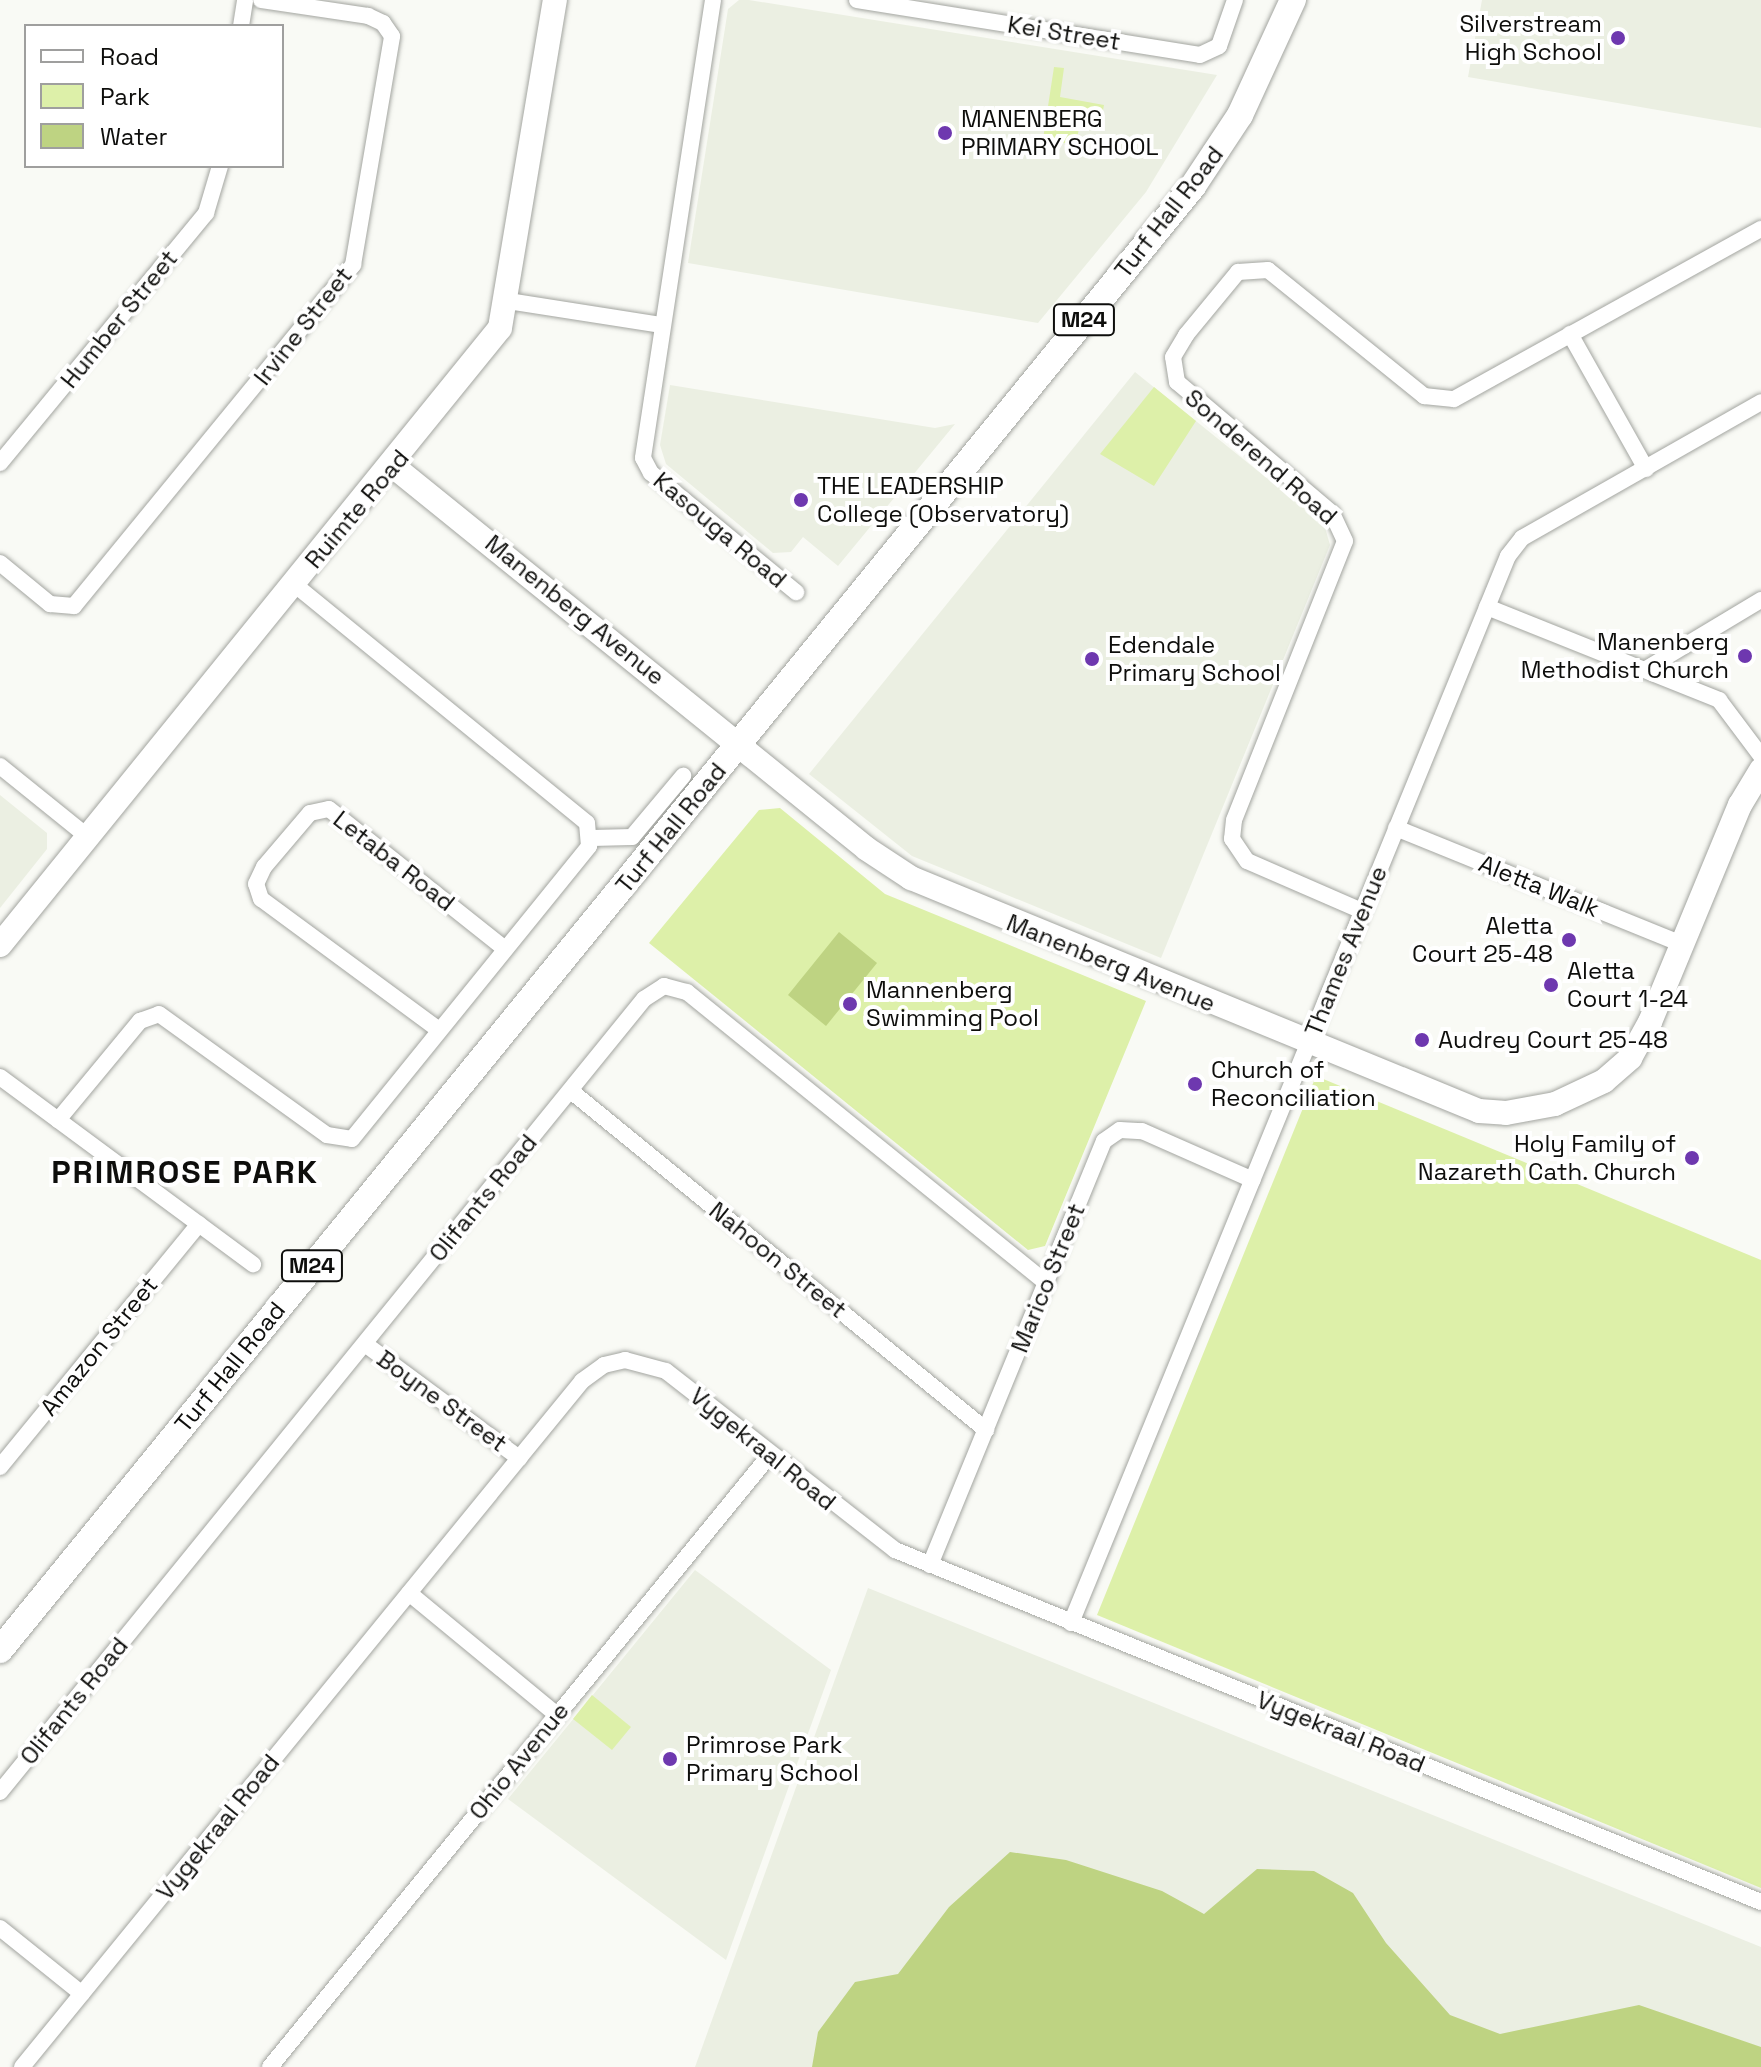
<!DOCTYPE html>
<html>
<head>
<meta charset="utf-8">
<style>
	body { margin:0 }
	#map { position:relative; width:1761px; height:2067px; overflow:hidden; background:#f9faf5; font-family:"Space Grotesk",sans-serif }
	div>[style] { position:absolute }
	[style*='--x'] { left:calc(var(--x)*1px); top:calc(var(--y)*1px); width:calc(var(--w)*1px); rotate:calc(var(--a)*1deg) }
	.built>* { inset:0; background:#ebefe2 }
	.green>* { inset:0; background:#ddf0a9 }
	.water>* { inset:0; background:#bed382 }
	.roads { filter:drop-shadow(0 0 2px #a3a5a0) drop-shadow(0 0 2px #a3a5a0) }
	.street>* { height:16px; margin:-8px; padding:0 8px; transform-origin:8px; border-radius:8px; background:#fff }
	.secondary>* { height:24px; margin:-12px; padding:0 12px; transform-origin:12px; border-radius:12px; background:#fff }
	.primary>* { height:26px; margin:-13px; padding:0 13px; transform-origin:13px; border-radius:13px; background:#fff }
	.dots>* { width:22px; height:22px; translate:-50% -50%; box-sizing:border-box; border:4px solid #fff; border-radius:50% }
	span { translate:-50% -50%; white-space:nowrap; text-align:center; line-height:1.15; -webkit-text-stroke:8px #fff; paint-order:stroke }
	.shield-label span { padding:2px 6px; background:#fff; border:2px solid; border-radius:6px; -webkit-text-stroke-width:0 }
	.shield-label { font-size:22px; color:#0e0e0c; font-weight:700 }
	.poi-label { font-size:24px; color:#0e0e0c }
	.right { translate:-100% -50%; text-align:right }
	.left { translate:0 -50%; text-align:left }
	.street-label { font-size:24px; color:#0e0e0c }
	.district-label { font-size:32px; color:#0e0e0c; font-weight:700; letter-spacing:2px }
	.legend { position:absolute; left:24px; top:24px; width:260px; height:144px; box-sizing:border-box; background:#fff; border:2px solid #9f9f9e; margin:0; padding:10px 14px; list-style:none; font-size:24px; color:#0e0e0c }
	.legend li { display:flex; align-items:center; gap:16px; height:40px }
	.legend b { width:40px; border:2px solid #9f9f9e }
</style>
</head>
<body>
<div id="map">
	<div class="built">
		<i style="clip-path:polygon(739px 0,749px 0,1217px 75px,1146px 192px,1038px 323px,688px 263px,728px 9px)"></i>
		<i style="clip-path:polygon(1482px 0,1761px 0,1761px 128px,1468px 77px)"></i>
		<i style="clip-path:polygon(1135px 372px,1324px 524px,1330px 545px,1161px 958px,912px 856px,809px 774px)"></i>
		<i style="clip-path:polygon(670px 385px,935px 428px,955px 424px,838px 566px,803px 537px,791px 552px,773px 553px,666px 464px,660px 445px)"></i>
		<i style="clip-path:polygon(0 795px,47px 833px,47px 849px,0 908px)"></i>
		<i style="clip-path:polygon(695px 1570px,831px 1670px,726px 1960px,508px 1799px)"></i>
		<i style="clip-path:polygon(868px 1588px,1761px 1947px,1761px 2067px,695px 2067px)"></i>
	</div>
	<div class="green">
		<i style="clip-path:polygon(1054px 67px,1064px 68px,1060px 97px,1104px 105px,1099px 131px,1079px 128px,1076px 145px,1043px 139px)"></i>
		<i style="clip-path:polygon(1154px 387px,1196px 421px,1154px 486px,1100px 454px)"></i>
		<i style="clip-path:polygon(780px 808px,885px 894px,1146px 1001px,1045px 1246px,1028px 1250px,649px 943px,759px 810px)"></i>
		<i style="clip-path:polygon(1316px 1076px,1761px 1260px,1761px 1888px,1097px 1615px)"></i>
		<i style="clip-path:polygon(592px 1695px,631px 1727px,612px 1750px,573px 1719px)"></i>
	</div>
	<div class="water">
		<i style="clip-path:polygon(839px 932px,877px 963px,826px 1026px,788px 995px)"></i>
		<i style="clip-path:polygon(1010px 1852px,1066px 1860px,1162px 1891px,1204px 1914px,1257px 1869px,1314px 1871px,1353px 1893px,1386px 1943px,1450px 2015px,1500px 2034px,1639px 2005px,1761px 2047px,1761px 2067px,812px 2067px,818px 2032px,855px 1982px,898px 1974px,949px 1907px)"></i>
	</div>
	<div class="roads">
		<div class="street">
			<i style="--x:713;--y:0;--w:463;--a:98.7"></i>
			<i style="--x:643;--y:458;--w:17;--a:62"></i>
			<i style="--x:651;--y:473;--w:188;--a:39.4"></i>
			<i style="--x:857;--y:0;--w:347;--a:9.1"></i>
			<i style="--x:1200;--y:55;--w:21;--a:-25"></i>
			<i style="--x:1219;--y:46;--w:49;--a:-70.8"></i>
			<i style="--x:241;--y:26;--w:26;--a:-81"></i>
			<i style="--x:508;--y:301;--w:156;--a:8.9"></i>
			<i style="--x:1570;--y:334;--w:155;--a:60.6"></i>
			<i style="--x:0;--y:463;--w:324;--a:-50.5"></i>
			<i style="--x:206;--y:213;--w:49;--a:-73.4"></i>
			<i style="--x:0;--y:563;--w:65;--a:39.4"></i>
			<i style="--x:50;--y:604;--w:24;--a:5"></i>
			<i style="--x:74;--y:606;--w:441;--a:-50.7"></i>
			<i style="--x:353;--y:265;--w:232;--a:-80.3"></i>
			<i style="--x:392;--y:36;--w:16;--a:-125"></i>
			<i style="--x:383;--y:23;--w:17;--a:-155"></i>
			<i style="--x:368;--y:16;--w:108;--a:-171.5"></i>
			<i style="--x:1487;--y:607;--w:250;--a:21.8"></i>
			<i style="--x:1719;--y:700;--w:70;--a:53.1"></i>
			<i style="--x:1646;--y:669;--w:134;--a:-31"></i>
			<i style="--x:0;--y:766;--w:113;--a:38.9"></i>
			<i style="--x:1396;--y:828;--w:309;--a:22.1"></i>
			<i style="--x:592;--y:838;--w:40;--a:-1.4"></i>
			<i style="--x:632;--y:837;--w:80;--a:-50.1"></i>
			<i style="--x:1362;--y:911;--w:125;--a:-156.5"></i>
			<i style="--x:1247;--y:861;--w:27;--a:-124"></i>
			<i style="--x:1232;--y:839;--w:19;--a:-84"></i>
			<i style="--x:1234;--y:820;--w:300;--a:-68.3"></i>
			<i style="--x:1345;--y:541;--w:31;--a:-115"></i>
			<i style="--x:1332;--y:513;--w:203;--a:-139.8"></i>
			<i style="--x:1177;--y:382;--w:25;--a:-99"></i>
			<i style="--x:1173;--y:357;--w:26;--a:-59"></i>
			<i style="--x:1186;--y:335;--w:82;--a:-50.5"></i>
			<i style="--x:1238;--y:272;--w:30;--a:-4"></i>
			<i style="--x:1268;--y:270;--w:201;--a:38.9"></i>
			<i style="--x:1424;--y:396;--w:30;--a:6"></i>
			<i style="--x:1454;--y:399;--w:351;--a:-29"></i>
			<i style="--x:439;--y:1030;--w:221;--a:-143.6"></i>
			<i style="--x:261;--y:899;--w:16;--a:-108"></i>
			<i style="--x:256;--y:884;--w:19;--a:-65"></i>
			<i style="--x:264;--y:867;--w:71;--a:-49.6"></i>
			<i style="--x:310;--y:813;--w:19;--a:-12"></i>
			<i style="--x:329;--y:809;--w:225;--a:38.5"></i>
			<i style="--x:0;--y:1077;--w:315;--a:36.5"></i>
			<i style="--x:571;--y:1091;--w:536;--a:39.24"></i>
			<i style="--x:58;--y:1120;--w:129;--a:-50.4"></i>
			<i style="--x:140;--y:1021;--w:20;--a:-20"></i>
			<i style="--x:159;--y:1014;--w:207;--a:35.8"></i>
			<i style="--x:327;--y:1135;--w:25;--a:9"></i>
			<i style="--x:352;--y:1139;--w:377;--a:-51"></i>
			<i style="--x:589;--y:846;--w:23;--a:-95"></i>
			<i style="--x:587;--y:823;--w:378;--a:-140.8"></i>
			<i style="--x:365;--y:1344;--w:192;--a:36.5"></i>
			<i style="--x:0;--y:1467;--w:314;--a:-50.7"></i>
			<i style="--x:930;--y:1565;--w:458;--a:-67.7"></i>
			<i style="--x:1104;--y:1141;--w:19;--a:-35"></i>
			<i style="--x:1120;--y:1130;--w:22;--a:3"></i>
			<i style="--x:1142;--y:1131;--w:121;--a:23.8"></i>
			<i style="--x:409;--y:1593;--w:192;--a:39.5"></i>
			<i style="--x:1071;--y:1623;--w:1153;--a:-67.73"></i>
			<i style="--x:1508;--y:556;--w:23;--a:-52"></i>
			<i style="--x:1522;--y:538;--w:275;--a:-29.6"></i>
			<i style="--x:0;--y:1792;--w:1022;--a:-50.92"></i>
			<i style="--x:644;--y:999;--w:24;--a:-33"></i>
			<i style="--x:664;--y:986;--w:24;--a:15"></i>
			<i style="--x:687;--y:992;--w:462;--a:39"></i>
			<i style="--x:0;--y:1928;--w:105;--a:38.8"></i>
			<i style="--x:22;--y:2067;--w:886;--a:-50.77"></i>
			<i style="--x:582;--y:1381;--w:27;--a:-36"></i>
			<i style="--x:604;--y:1365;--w:22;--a:-13"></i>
			<i style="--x:625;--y:1360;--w:42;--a:15"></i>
			<i style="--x:666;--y:1371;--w:291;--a:38"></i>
			<i style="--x:895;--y:1550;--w:935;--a:22.12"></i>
			<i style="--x:270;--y:2067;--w:789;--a:-50.76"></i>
		</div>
		<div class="secondary">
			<i style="--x:393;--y:466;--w:609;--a:38.94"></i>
			<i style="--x:867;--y:849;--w:53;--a:33.4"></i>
			<i style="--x:911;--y:878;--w:614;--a:22.3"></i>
			<i style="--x:1479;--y:1111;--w:27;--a:4"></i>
			<i style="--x:1506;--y:1113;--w:50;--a:-10.4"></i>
			<i style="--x:1555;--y:1104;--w:54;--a:-25.1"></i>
			<i style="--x:1604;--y:1081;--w:35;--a:-41"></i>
			<i style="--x:1630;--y:1058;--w:41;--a:-60.9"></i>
			<i style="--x:1650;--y:1022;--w:235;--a:-67.5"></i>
			<i style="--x:1740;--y:805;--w:41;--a:-59"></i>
			<i style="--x:0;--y:945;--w:794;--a:-50.98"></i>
			<i style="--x:500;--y:328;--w:333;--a:-80.5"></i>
		</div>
		<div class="primary">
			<i style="--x:0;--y:1650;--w:1889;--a:-50.82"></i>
			<i style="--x:1193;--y:186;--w:85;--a:-56.5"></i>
			<i style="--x:1240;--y:115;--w:127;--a:-65.3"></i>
		</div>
	</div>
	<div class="dots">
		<i style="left:1618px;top:38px;background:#6e38af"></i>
		<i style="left:945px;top:133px;background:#6e38af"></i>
		<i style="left:801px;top:500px;background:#6e38af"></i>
		<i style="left:1745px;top:656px;background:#6e38af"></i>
		<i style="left:1092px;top:659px;background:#6e38af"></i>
		<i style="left:1569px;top:940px;background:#6e38af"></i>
		<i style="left:1551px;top:985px;background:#6e38af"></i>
		<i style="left:850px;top:1004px;background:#6e38af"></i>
		<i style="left:1422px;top:1040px;background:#6e38af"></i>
		<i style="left:1195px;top:1084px;background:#6e38af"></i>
		<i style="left:1692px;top:1158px;background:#6e38af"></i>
		<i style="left:670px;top:1759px;background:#6e38af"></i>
	</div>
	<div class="shield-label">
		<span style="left:1084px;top:320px">M24</span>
		<span style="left:312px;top:1266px">M24</span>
	</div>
	<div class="poi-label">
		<span class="right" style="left:1602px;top:38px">Silverstream<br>High School</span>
		<span class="left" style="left:961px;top:133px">MANENBERG<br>PRIMARY SCHOOL</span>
		<span class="left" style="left:817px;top:500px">THE LEADERSHIP<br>College (Observatory)</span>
		<span class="right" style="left:1729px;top:656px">Manenberg<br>Methodist Church</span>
		<span class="left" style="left:1108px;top:659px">Edendale<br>Primary School</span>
		<span class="right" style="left:1553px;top:940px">Aletta<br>Court 25-48</span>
		<span class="left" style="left:1567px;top:985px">Aletta<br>Court 1-24</span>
		<span class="left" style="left:866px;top:1004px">Mannenberg<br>Swimming Pool</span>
		<span class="left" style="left:1438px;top:1040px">Audrey Court 25-48</span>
		<span class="left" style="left:1211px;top:1084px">Church of<br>Reconciliation</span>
		<span class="right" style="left:1676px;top:1158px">Holy Family of<br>Nazareth Cath. Church</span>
		<span class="left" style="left:686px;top:1759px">Primrose Park<br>Primary School</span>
	</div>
	<div class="street-label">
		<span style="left:1064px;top:33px;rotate:9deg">Kei Street</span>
		<span style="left:1169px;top:212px;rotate:-52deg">Turf Hall Road</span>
		<span style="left:119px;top:319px;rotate:-51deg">Humber Street</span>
		<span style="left:303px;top:326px;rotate:-52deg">Irvine Street</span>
		<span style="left:1261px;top:457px;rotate:41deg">Sonderend Road</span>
		<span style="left:357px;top:509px;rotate:-50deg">Ruimte Road</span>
		<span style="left:720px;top:530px;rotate:40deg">Kasouga Road</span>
		<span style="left:575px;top:610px;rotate:39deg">Manenberg Avenue</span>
		<span style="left:671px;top:828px;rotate:-51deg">Turf Hall Road</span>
		<span style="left:394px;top:861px;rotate:38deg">Letaba Road</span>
		<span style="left:1539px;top:886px;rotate:22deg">Aletta Walk</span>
		<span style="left:1346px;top:951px;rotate:-68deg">Thames Avenue</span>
		<span style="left:1111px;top:963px;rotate:22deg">Manenberg Avenue</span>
		<span style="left:483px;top:1198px;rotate:-51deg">Olifants Road</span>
		<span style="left:778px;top:1260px;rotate:39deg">Nahoon Street</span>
		<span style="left:1048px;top:1278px;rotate:-68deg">Marico Street</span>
		<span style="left:99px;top:1346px;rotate:-51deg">Amazon Street</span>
		<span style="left:230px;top:1367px;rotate:-51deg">Turf Hall Road</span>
		<span style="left:442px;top:1401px;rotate:36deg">Boyne Street</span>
		<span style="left:763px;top:1449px;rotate:39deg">Vygekraal Road</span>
		<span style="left:74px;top:1701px;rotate:-51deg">Olifants Road</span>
		<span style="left:1341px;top:1732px;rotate:22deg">Vygekraal Road</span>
		<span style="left:519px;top:1761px;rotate:-51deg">Ohio Avenue</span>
		<span style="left:218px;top:1827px;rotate:-51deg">Vygekraal Road</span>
	</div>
	<div class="district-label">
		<span style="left:185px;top:1172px">PRIMROSE PARK</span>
	</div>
	<ul class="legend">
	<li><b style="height:10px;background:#fff"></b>Road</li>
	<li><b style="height:22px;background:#ddf0a9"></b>Park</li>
	<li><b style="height:22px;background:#bed382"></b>Water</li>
	</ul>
</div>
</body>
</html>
